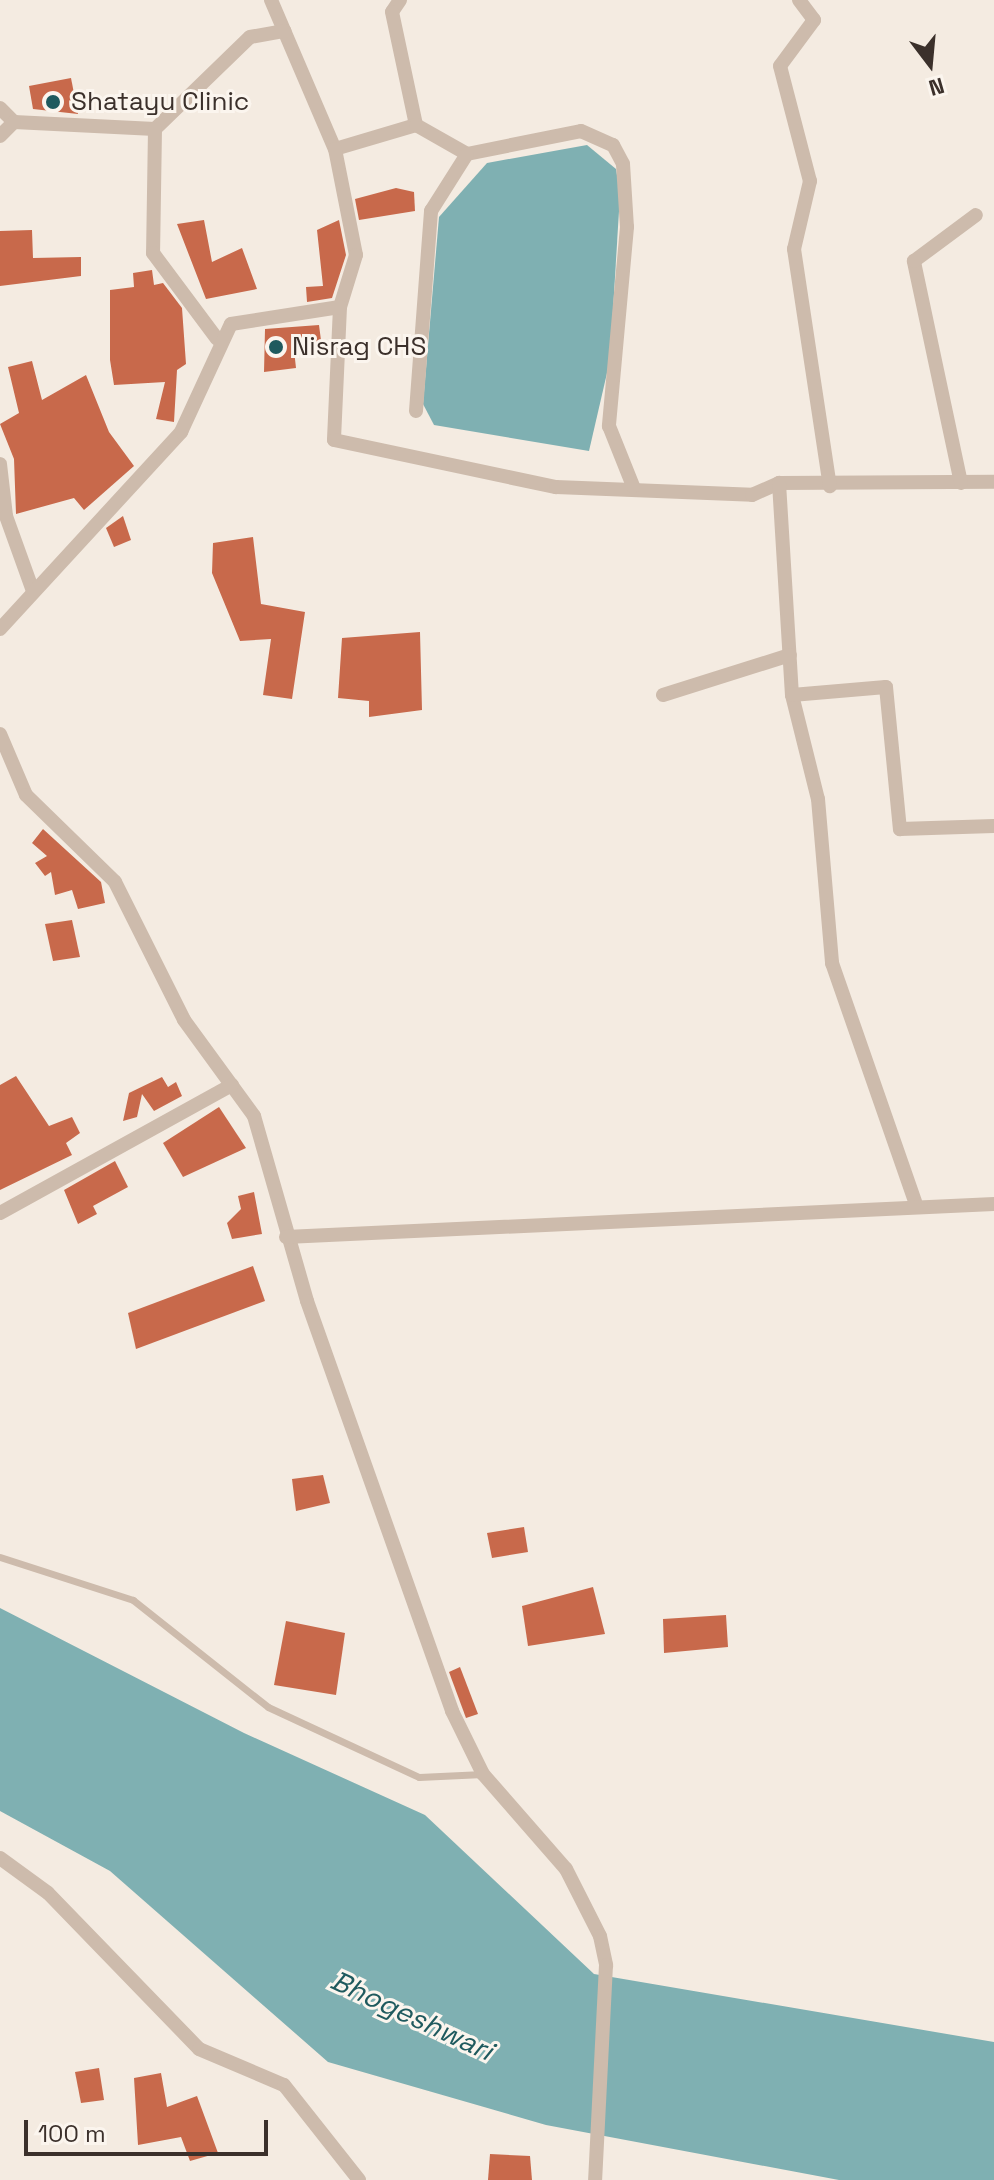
<!DOCTYPE html>
<html>
<head>
<meta charset="utf-8">
<style>
	body { margin:0 }
	#map { position:relative; width:994px; height:2180px; overflow:hidden; background:#f4ebe1; font-family:"Space Grotesk",sans-serif }
	div>[style] { position:absolute }
	[style*='--x'] { left:calc(var(--x)*1px); top:calc(var(--y)*1px); width:calc(var(--w)*1px); rotate:calc(var(--a)*1deg) }
	.water>* { inset:0; background:#7fb0b2 }
	.building>* { inset:0; background:#c8694b }
	.service>* { height:7px; margin:-3.5px; padding:0 3.5px; transform-origin:3.5px; border-radius:3.5px; background:#cdbbac }
	.minor>* { height:14px; margin:-7px; padding:0 7px; transform-origin:7px; border-radius:7px; background:#cdbbac }
	.dots>* { width:22px; height:22px; translate:-50% -50%; box-sizing:border-box; border:4px solid #fbf5ee; border-radius:50% }
	span { translate:-50% -50%; white-space:nowrap; text-align:center; line-height:1.15; -webkit-text-stroke:6px #fbf5ee; paint-order:stroke }
	.poi-label { font-size:26px; color:#3b302b }
	.left { translate:0 -50%; text-align:left }
	.water-label { font-size:28px; color:#1f5a5e; font-style:italic }
	.north { position:absolute; left:890px; top:24px; width:80px; height:80px; -webkit-text-stroke:6px #fbf5ee; paint-order:stroke; rotate:164deg; font-size:22px; font-weight:700; line-height:32px; text-align:center; color:#3b302b }
	.north::after { content:''; display:block; margin:auto; width:28px; height:36px; background:#3b302b; clip-path:polygon(50% 0,100% 100%,50% 72%,0 100%) }
	.scale { position:absolute; left:24px; top:2120px; width:244px; height:36px; box-sizing:border-box; border:4px solid #3b302b; border-top:0; padding-left:10px; font-size:24px; line-height:28px; white-space:nowrap; color:#3b302b; -webkit-text-stroke:6px #fbf5ee; paint-order:stroke }
</style>
</head>
<body>
<div id="map">
	<div class="water">
		<i style="clip-path:polygon(587px 145px,616px 169px,620px 194px,610px 360px,589px 451px,434px 425px,423px 404px,439px 217px,487px 163px)"></i>
		<i style="clip-path:polygon(0 1608px,244px 1733px,425px 1815px,594px 1974px,994px 2042px,994px 2180px,839px 2180px,546px 2125px,328px 2062px,110px 1871px,0 1811px)"></i>
	</div>
	<div class="building">
		<i style="clip-path:polygon(71px 78px,78px 114px,33px 109px,29px 86px)"></i>
		<i style="clip-path:polygon(396px 188px,414px 192px,415px 211px,359px 220px,355px 199px)"></i>
		<i style="clip-path:polygon(204px 220px,212px 262px,242px 248px,257px 289px,206px 299px,177px 224px)"></i>
		<i style="clip-path:polygon(339px 220px,346px 255px,332px 298px,307px 302px,306px 287px,323px 286px,317px 230px)"></i>
		<i style="clip-path:polygon(32px 230px,33px 258px,81px 257px,81px 276px,0 286px,0 231px)"></i>
		<i style="clip-path:polygon(152px 270px,154px 285px,163px 283px,182px 308px,186px 364px,177px 370px,174px 422px,156px 419px,165px 382px,114px 385px,110px 360px,110px 290px,134px 287px,133px 273px)"></i>
		<i style="clip-path:polygon(319px 325px,322px 348px,294px 350px,296px 368px,264px 372px,265px 329px)"></i>
		<i style="clip-path:polygon(32px 361px,42px 400px,86px 375px,109px 432px,134px 466px,84px 510px,74px 498px,16px 514px,14px 459px,0 424px,19px 413px,8px 367px)"></i>
		<i style="clip-path:polygon(123px 516px,131px 540px,114px 547px,106px 528px)"></i>
		<i style="clip-path:polygon(253px 537px,261px 604px,305px 612px,292px 699px,263px 695px,271px 639px,240px 641px,212px 573px,213px 543px)"></i>
		<i style="clip-path:polygon(420px 632px,422px 710px,369px 717px,369px 701px,338px 698px,342px 638px)"></i>
		<i style="clip-path:polygon(43px 829px,101px 882px,105px 903px,78px 909px,72px 890px,55px 895px,51px 872px,45px 876px,35px 863px,47px 856px,32px 843px)"></i>
		<i style="clip-path:polygon(72px 920px,80px 957px,53px 961px,45px 924px)"></i>
		<i style="clip-path:polygon(16px 1076px,49px 1126px,72px 1117px,80px 1133px,66px 1143px,72px 1155px,0 1190px,0 1085px)"></i>
		<i style="clip-path:polygon(162px 1077px,168px 1087px,176px 1082px,182px 1096px,154px 1111px,142px 1094px,137px 1117px,123px 1121px,129px 1093px)"></i>
		<i style="clip-path:polygon(219px 1107px,246px 1148px,183px 1177px,163px 1143px)"></i>
		<i style="clip-path:polygon(115px 1161px,128px 1187px,93px 1206px,97px 1214px,78px 1224px,64px 1190px)"></i>
		<i style="clip-path:polygon(254px 1192px,262px 1234px,232px 1239px,227px 1223px,241px 1209px,238px 1196px)"></i>
		<i style="clip-path:polygon(253px 1266px,265px 1301px,136px 1349px,128px 1313px)"></i>
		<i style="clip-path:polygon(323px 1475px,330px 1503px,296px 1511px,292px 1479px)"></i>
		<i style="clip-path:polygon(524px 1527px,528px 1552px,492px 1558px,487px 1533px)"></i>
		<i style="clip-path:polygon(593px 1587px,605px 1634px,528px 1646px,522px 1606px)"></i>
		<i style="clip-path:polygon(726px 1615px,728px 1647px,664px 1653px,663px 1619px)"></i>
		<i style="clip-path:polygon(286px 1621px,345px 1633px,336px 1695px,274px 1685px)"></i>
		<i style="clip-path:polygon(460px 1667px,478px 1714px,466px 1718px,449px 1672px)"></i>
		<i style="clip-path:polygon(99px 2068px,104px 2100px,81px 2103px,75px 2072px)"></i>
		<i style="clip-path:polygon(161px 2073px,167px 2107px,197px 2096px,218px 2153px,190px 2161px,181px 2137px,138px 2145px,134px 2078px)"></i>
		<i style="clip-path:polygon(490px 2154px,530px 2156px,532px 2180px,488px 2180px)"></i>
	</div>
	<div class="service">
		<i style="--x:0;--y:1557;--w:140;--a:17.9"></i>
		<i style="--x:133;--y:1600;--w:172;--a:38.4"></i>
		<i style="--x:268;--y:1707;--w:166;--a:24.9"></i>
		<i style="--x:419;--y:1777;--w:64;--a:-2.7"></i>
	</div>
	<div class="minor">
		<i style="--x:271;--y:0;--w:162;--a:66.8"></i>
		<i style="--x:400;--y:0;--w:14;--a:124"></i>
		<i style="--x:392;--y:12;--w:116;--a:78"></i>
		<i style="--x:416;--y:125;--w:84;--a:163.5"></i>
		<i style="--x:335;--y:149;--w:108;--a:78.8"></i>
		<i style="--x:356;--y:255;--w:54;--a:107.1"></i>
		<i style="--x:340;--y:307;--w:133;--a:92.6"></i>
		<i style="--x:334;--y:440;--w:227;--a:12"></i>
		<i style="--x:556;--y:487;--w:196;--a:2.3"></i>
		<i style="--x:752;--y:495;--w:30;--a:-24"></i>
		<i style="--x:779;--y:483;--w:215;--a:-0.3"></i>
		<i style="--x:799;--y:0;--w:25;--a:53"></i>
		<i style="--x:814;--y:20;--w:57;--a:126.5"></i>
		<i style="--x:780;--y:66;--w:119;--a:75.4"></i>
		<i style="--x:810;--y:181;--w:70;--a:103.2"></i>
		<i style="--x:794;--y:249;--w:240;--a:81.4"></i>
		<i style="--x:0;--y:108;--w:20;--a:45"></i>
		<i style="--x:14;--y:122;--w:141;--a:2.8"></i>
		<i style="--x:155;--y:129;--w:132;--a:-44.1"></i>
		<i style="--x:250;--y:37;--w:35;--a:-10"></i>
		<i style="--x:416;--y:125;--w:59;--a:29.6"></i>
		<i style="--x:467;--y:154;--w:116;--a:-11.4"></i>
		<i style="--x:581;--y:131;--w:35;--a:24"></i>
		<i style="--x:613;--y:145;--w:21;--a:62"></i>
		<i style="--x:623;--y:164;--w:63;--a:86.4"></i>
		<i style="--x:627;--y:227;--w:200;--a:95.2"></i>
		<i style="--x:609;--y:426;--w:65;--a:68.2"></i>
		<i style="--x:155;--y:129;--w:124;--a:90.9"></i>
		<i style="--x:153;--y:253;--w:107;--a:53.3"></i>
		<i style="--x:0;--y:136;--w:20;--a:-45"></i>
		<i style="--x:416;--y:411;--w:201;--a:-85.7"></i>
		<i style="--x:431;--y:211;--w:67;--a:-57.7"></i>
		<i style="--x:0;--y:464;--w:52;--a:83.4"></i>
		<i style="--x:6;--y:516;--w:80;--a:70.2"></i>
		<i style="--x:779;--y:483;--w:212;--a:86.5"></i>
		<i style="--x:792;--y:695;--w:107;--a:76"></i>
		<i style="--x:818;--y:799;--w:165;--a:85.1"></i>
		<i style="--x:832;--y:963;--w:253;--a:70.8"></i>
		<i style="--x:961;--y:483;--w:227;--a:-102"></i>
		<i style="--x:914;--y:261;--w:77;--a:-36.6"></i>
		<i style="--x:0;--y:629;--w:268;--a:-47.4"></i>
		<i style="--x:181;--y:432;--w:119;--a:-65.2"></i>
		<i style="--x:231;--y:324;--w:110;--a:-8.9"></i>
		<i style="--x:663;--y:695;--w:133;--a:-17.5"></i>
		<i style="--x:792;--y:695;--w:94;--a:-4.9"></i>
		<i style="--x:886;--y:687;--w:143;--a:84.4"></i>
		<i style="--x:900;--y:829;--w:94;--a:-1.8"></i>
		<i style="--x:0;--y:734;--w:66;--a:66.9"></i>
		<i style="--x:26;--y:795;--w:124;--a:44.3"></i>
		<i style="--x:115;--y:882;--w:154;--a:63.4"></i>
		<i style="--x:184;--y:1020;--w:119;--a:53.9"></i>
		<i style="--x:254;--y:1116;--w:192;--a:74"></i>
		<i style="--x:307;--y:1301;--w:435;--a:70.5"></i>
		<i style="--x:452;--y:1711;--w:70;--a:63.8"></i>
		<i style="--x:483;--y:1774;--w:126;--a:48.9"></i>
		<i style="--x:566;--y:1869;--w:75;--a:63.1"></i>
		<i style="--x:600;--y:1936;--w:30;--a:78"></i>
		<i style="--x:606;--y:1965;--w:215;--a:92.9"></i>
		<i style="--x:0;--y:1213;--w:265;--a:-28.9"></i>
		<i style="--x:286;--y:1237;--w:709;--a:-2.67"></i>
		<i style="--x:0;--y:1858;--w:59;--a:36.1"></i>
		<i style="--x:48;--y:1893;--w:217;--a:45.9"></i>
		<i style="--x:199;--y:2049;--w:92;--a:23"></i>
		<i style="--x:284;--y:2085;--w:121;--a:51.7"></i>
	</div>
	<div class="dots">
		<i style="left:53px;top:102px;background:#1f5a5e"></i>
		<i style="left:276px;top:347px;background:#1f5a5e"></i>
	</div>
	<div class="poi-label">
		<span class="left" style="left:71px;top:102px">Shatayu Clinic</span>
		<span class="left" style="left:292px;top:347px">Nisrag CHS</span>
	</div>
	<div class="water-label">
		<span style="left:412px;top:2015px;rotate:25deg">Bhogeshwari</span>
	</div>
	<div class="north">N</div>
	<div class="scale">100 m</div>
</div>
</body>
</html>
